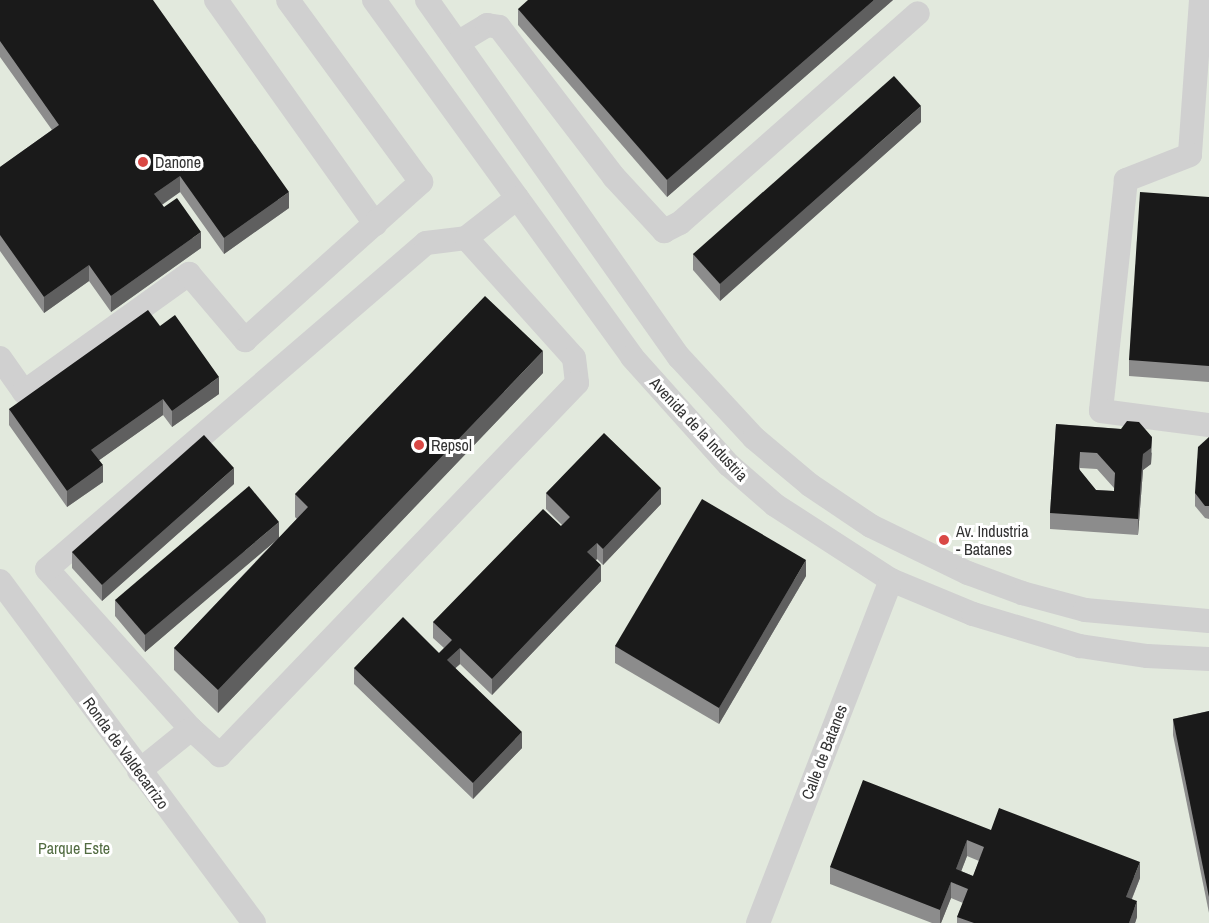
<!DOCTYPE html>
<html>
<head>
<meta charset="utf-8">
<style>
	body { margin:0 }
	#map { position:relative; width:1209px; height:923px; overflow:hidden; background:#fff; font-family:"Archivo Narrow",sans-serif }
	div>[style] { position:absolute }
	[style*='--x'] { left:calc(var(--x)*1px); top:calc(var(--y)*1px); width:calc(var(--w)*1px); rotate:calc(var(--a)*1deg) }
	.green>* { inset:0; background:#e2e9dd }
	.minor>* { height:24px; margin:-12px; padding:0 12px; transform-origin:12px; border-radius:12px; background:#d0d0d0 }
	.wall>* { inset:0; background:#8c8c8c }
	.shaded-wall>* { inset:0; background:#5f5f5f }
	.building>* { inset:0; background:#1a1a1a }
	.dots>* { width:16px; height:16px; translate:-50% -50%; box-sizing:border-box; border:3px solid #fff; border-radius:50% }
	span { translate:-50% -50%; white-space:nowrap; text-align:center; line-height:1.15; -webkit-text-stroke:6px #fff; paint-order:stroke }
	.poi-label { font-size:16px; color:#333 }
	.left { translate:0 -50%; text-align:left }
	.street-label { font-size:16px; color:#333 }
	.park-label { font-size:16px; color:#526c42 }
</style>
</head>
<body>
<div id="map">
	<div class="green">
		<i style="clip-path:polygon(0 0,1209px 0,1209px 923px,0 923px)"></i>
	</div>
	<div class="minor">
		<i style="--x:216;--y:0;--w:275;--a:54.6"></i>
		<i style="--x:374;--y:0;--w:440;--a:54.1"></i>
		<i style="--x:632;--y:357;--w:145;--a:48.1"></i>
		<i style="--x:729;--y:465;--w:61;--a:41"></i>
		<i style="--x:775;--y:505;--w:138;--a:32.9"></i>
		<i style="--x:891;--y:580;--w:89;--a:22.5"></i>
		<i style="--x:973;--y:614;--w:112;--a:16.7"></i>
		<i style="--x:1080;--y:646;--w:68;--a:8.5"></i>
		<i style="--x:1147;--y:656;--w:62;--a:2.8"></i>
		<i style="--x:427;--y:0;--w:437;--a:54.8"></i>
		<i style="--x:679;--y:357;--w:110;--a:47.2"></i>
		<i style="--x:754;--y:438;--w:73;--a:40"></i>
		<i style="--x:810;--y:485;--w:73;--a:33.9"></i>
		<i style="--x:871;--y:526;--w:108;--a:25.9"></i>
		<i style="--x:968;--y:573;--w:58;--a:20.3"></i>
		<i style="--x:1022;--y:593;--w:65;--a:15.1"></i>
		<i style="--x:1085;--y:610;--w:124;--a:5.1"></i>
		<i style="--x:1201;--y:0;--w:155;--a:94.1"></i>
		<i style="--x:1190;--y:155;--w:69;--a:158.7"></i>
		<i style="--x:1126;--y:180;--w:232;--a:96.2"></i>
		<i style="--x:1101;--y:411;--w:109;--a:7.4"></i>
		<i style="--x:459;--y:42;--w:33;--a:-31"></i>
		<i style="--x:487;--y:25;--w:12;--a:9"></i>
		<i style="--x:499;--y:27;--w:189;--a:52.5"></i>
		<i style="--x:614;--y:177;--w:74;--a:47.2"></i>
		<i style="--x:664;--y:231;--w:18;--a:-27"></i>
		<i style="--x:680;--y:223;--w:317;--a:-41.4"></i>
		<i style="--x:466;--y:238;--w:161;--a:48"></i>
		<i style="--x:574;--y:358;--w:25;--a:83"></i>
		<i style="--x:577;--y:383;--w:516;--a:133.82"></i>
		<i style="--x:220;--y:755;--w:39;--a:-138"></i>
		<i style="--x:191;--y:729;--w:215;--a:-132"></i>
		<i style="--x:47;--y:569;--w:500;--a:-40.7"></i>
		<i style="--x:426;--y:243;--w:40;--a:-7.1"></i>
		<i style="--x:466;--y:238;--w:65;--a:-38.1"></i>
		<i style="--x:0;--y:358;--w:42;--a:54.8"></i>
		<i style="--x:24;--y:392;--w:203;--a:-35.6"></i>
		<i style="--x:189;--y:274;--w:87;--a:49.7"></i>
		<i style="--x:245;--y:340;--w:237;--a:-41.9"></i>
		<i style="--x:421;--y:182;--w:225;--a:-126.2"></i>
		<i style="--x:0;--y:581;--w:426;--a:53.4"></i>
		<i style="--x:139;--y:771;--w:67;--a:-38.9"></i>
		<i style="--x:758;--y:923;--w:368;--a:-68.8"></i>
	</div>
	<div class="wall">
		<i style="clip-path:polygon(0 0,289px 208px,224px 254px,180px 192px,162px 205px,201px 248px,111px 312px,89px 281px,44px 313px,0 251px,0 167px,52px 130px,0 57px)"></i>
		<i style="clip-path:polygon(893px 0,667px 197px,518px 25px,518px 9px)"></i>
		<i style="clip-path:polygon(921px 122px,720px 301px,693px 270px,693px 254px)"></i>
		<i style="clip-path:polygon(1209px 197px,1209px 382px,1129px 376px,1129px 360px)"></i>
		<i style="clip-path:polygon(160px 326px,219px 394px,172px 427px,163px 415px,99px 460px,103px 482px,67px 507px,9px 425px,9px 409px)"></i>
		<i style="clip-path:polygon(543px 373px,218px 713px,174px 670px,174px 648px,277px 539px,145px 652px,115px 616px,115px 600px,279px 538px,297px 519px,295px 517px,295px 494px)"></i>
		<i style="clip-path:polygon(evenodd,1056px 424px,1121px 429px,1152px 453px,1151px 464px,1143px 470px,1138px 535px,1050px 529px,1050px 513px,1056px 424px,1080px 468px,1097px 469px,1114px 488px,1114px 491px,1096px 490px,1080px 471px,1080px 468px)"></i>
		<i style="clip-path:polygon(1209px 437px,1209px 519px,1205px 518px,1195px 506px,1195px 493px)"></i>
		<i style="clip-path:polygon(234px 484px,102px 601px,72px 568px,72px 552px)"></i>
		<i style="clip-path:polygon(546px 493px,661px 504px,603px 565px,597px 559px,596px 560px,601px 581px,492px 695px,460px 664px,455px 668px,522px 748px,473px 799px,354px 684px,354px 668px,439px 653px,444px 648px,433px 638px,433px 622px,562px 525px,546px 509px)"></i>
		<i style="clip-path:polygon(806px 576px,719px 724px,615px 663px,615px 646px)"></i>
		<i style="clip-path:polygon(1209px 711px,1209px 913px,1173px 735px,1173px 719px)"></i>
		<i style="clip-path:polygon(evenodd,991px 830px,1140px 878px,1132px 899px,1137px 917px,1135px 923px,957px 923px,957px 917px,963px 903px,951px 898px,941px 923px,932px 923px,830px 884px,830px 867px,991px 830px,967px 856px,979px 861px,973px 876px,961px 871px,967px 856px)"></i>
	</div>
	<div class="shaded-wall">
		<i style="clip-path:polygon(874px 0,893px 0,667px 197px,667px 180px)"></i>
		<i style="clip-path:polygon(921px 106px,921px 122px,720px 301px,720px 284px)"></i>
		<i style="clip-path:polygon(180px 176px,180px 192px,154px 210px,154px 194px)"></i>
		<i style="clip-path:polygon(289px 192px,289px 208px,224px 254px,224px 238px)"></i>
		<i style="clip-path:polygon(201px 232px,201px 248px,111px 312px,111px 296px)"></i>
		<i style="clip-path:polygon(89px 265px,89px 281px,44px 313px,44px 297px)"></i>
		<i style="clip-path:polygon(543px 351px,543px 373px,218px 713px,218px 690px)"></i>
		<i style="clip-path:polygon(219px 377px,219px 394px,172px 427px,172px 411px)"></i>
		<i style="clip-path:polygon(163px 399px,163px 415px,91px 466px,91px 450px)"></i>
		<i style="clip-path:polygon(1152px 437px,1151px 464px,1143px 470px,1138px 535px,1138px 519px,1143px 454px)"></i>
		<i style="clip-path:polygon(103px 465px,103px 482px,67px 507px,67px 491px)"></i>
		<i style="clip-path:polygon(234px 468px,234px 484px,102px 601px,102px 585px)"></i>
		<i style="clip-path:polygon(661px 488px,661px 504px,603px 565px,603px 549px)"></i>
		<i style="clip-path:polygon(279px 522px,279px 538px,145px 652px,145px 635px)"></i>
		<i style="clip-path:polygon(597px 543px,597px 559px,587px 568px,587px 552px)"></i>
		<i style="clip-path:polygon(806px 560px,806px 576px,719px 724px,719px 708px)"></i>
		<i style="clip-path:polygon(601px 565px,601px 581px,492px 695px,492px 679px)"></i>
		<i style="clip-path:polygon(460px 648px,460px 664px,447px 676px,447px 660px)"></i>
		<i style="clip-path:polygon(522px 732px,522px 748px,473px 799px,473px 783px)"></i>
		<i style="clip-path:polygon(967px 840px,967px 856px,956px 885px,956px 869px)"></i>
		<i style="clip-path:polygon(1140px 862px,1140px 878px,1126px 913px,1126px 897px)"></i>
		<i style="clip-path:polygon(951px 882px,951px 898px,941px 923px,940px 923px,940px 910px)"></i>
		<i style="clip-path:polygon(1137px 901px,1137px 917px,1135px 923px,1129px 923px)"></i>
	</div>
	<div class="building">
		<i style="clip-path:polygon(0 0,153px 0,289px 192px,224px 238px,180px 176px,154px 194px,164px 207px,177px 198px,201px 232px,111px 296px,89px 265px,44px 297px,0 235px,0 167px,59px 125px,0 41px)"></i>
		<i style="clip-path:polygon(528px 0,874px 0,667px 180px,518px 9px)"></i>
		<i style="clip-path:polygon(894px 76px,921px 106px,720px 284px,693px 254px)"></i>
		<i style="clip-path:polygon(1140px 192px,1209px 197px,1209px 366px,1129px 360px)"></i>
		<i style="clip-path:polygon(485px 296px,543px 351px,218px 690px,174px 648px,308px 507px,295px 494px)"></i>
		<i style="clip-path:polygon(148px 310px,160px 326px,175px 315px,219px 377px,172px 411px,163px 399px,91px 450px,103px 465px,67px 491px,9px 409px)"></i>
		<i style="clip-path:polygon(evenodd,1127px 421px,1139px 422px,1152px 437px,1151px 448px,1143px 454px,1138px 519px,1050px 513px,1056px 424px,1121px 429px,1127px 421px,1080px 452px,1097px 453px,1115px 473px,1114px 491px,1096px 490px,1079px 469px,1080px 452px)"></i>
		<i style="clip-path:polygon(604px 433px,661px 488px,603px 549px,597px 543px,587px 552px,601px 565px,492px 679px,460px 648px,447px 660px,522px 732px,473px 783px,354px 668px,403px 617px,439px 653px,452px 640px,433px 622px,543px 509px,561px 526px,570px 517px,546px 493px)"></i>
		<i style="clip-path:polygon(204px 435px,234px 468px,102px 585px,72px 552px)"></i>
		<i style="clip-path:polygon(1209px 437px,1209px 506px,1205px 506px,1195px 493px,1198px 447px)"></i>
		<i style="clip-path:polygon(249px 486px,279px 522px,145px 635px,115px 600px)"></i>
		<i style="clip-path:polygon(702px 499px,806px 560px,719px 708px,615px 646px)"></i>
		<i style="clip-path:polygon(1209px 711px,1209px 897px,1173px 719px)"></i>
		<i style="clip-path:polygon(evenodd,863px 780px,991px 830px,999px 808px,1140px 862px,1126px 897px,1137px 901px,1129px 923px,974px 923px,957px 917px,968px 889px,951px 882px,940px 910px,830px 867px,863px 780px,967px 840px,984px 847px,973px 876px,956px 869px,967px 840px)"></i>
	</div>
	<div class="dots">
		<i style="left:143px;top:162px;background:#d94845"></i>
		<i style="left:419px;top:445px;background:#d94845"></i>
		<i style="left:944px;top:540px;background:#d94845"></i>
	</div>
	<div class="poi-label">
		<span class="left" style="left:155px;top:162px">Danone</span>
		<span class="left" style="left:431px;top:445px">Repsol</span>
		<span class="left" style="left:956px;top:540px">Av. Industria<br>- Batanes</span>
	</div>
	<div class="street-label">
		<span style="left:699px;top:429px;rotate:47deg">Avenida de la Industria</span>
		<span style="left:824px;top:752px;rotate:-69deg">Calle de Batanes</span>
		<span style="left:126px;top:753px;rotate:54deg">Ronda de Valdecarrizo</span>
	</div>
	<div class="park-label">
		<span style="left:74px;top:848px">Parque Este</span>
	</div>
</div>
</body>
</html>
